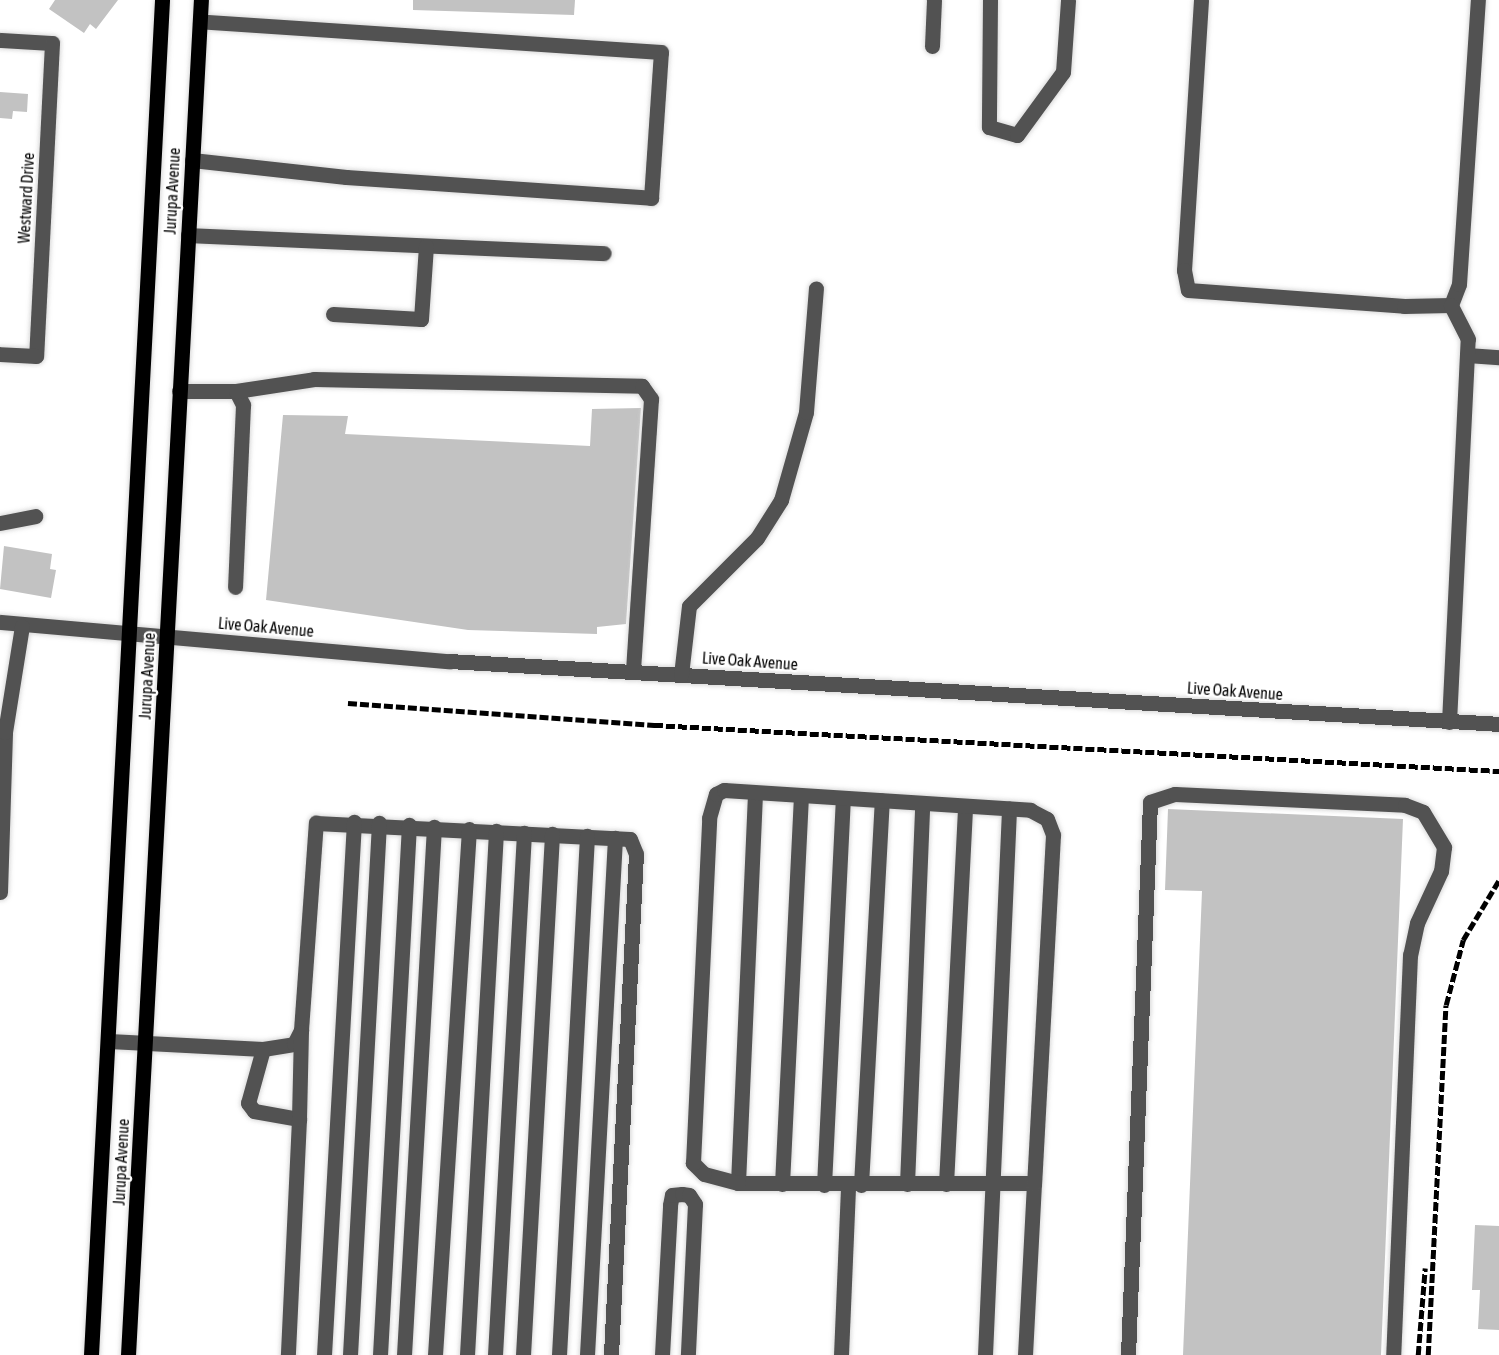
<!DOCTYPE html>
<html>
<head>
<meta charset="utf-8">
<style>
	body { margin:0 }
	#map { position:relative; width:1499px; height:1355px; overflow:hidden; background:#fff; font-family:"Asap Condensed",sans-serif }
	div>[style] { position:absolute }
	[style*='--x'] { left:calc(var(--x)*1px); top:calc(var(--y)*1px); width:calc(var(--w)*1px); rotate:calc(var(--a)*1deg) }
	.building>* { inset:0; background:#c2c2c2 }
	.roads { filter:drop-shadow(0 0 2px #dbdbdb) drop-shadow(0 0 2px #dbdbdb) }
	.minor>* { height:15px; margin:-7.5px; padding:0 7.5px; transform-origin:7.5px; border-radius:7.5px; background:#525252 }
	.major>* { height:15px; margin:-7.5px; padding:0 7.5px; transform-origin:7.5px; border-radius:7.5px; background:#000 }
	.rail>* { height:4.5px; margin-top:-2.25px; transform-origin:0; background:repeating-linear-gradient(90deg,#000 0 9px,transparent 0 12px) }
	span { translate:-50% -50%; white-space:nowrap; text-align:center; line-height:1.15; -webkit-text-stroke:4.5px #fff; paint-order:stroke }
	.street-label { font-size:16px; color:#000 }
</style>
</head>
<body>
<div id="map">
	<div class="building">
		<i style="clip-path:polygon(55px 0,118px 0,96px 29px,90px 24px,84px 33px,49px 9px)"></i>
		<i style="clip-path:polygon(413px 0,575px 0,574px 15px,413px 10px)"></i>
		<i style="clip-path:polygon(0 92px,28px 94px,27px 112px,13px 111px,12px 119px,0 118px)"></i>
		<i style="clip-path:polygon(641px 408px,626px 624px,597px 627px,597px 634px,468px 630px,266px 600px,283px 415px,348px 416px,345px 434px,590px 446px,592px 409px)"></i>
		<i style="clip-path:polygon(4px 546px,52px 554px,50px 569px,56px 570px,51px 598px,0 589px)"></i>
		<i style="clip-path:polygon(1168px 809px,1403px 819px,1381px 1355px,1183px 1355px,1202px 891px,1165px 890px)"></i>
		<i style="clip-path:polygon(1475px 1225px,1499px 1226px,1499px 1330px,1478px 1329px,1480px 1290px,1472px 1290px)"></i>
	</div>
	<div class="roads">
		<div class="minor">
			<i style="--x:990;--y:0;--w:127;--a:90.5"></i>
			<i style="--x:989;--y:127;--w:29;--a:16"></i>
			<i style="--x:1017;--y:135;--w:78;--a:-53.9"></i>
			<i style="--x:1063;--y:72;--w:72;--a:-86"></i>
			<i style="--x:1201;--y:0;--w:271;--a:93.6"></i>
			<i style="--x:1184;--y:270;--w:20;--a:79"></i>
			<i style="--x:1188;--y:290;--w:217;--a:4.2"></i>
			<i style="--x:1404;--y:306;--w:47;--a:-1.2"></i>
			<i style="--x:1451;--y:305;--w:22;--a:-69"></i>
			<i style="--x:1459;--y:284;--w:285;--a:-86.2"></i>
			<i style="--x:0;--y:40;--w:52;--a:3.3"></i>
			<i style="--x:52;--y:43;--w:313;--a:92.9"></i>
			<i style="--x:36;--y:356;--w:36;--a:-177"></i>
			<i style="--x:932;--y:46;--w:46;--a:-87.5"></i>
			<i style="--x:192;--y:160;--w:155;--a:6.3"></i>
			<i style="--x:346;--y:177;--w:306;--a:3.9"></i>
			<i style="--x:651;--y:198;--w:146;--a:-86.1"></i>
			<i style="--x:661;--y:52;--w:462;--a:-176.2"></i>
			<i style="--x:188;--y:235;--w:416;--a:2.5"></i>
			<i style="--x:333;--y:314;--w:88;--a:3.3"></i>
			<i style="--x:421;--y:319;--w:73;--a:-86.1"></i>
			<i style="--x:1467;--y:355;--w:32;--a:4"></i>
			<i style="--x:179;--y:391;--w:57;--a:0"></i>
			<i style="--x:236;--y:391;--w:16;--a:63"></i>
			<i style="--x:243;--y:405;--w:182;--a:92.5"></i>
			<i style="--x:236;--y:391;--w:79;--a:-8.7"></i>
			<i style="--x:314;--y:379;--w:328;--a:1.2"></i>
			<i style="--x:642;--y:386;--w:16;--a:55"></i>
			<i style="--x:651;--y:399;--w:272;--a:93.8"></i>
			<i style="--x:0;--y:523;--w:36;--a:-11"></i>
			<i style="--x:0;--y:622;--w:451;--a:5"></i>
			<i style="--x:449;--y:661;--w:1052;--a:3.43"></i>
			<i style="--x:681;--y:675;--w:69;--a:-83.4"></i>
			<i style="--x:689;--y:606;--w:96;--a:-45"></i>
			<i style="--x:757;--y:538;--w:45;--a:-57.7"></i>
			<i style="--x:781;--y:500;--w:91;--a:-74.1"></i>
			<i style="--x:806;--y:412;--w:124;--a:-85.4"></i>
			<i style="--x:1449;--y:722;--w:383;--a:-87.2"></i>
			<i style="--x:1468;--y:339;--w:38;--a:-117"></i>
			<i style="--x:0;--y:892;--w:160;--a:-88.2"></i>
			<i style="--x:5;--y:732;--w:107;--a:-80.9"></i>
			<i style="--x:109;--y:1041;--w:154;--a:3"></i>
			<i style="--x:263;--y:1049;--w:31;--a:-9"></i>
			<i style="--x:294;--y:1044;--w:16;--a:-63"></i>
			<i style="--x:301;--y:1030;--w:208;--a:-85.9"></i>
			<i style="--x:316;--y:823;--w:314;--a:2.9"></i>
			<i style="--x:630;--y:839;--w:16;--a:68"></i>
			<i style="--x:636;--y:854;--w:502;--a:92.86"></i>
			<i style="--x:263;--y:1049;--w:56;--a:105.5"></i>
			<i style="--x:248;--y:1103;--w:10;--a:53"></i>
			<i style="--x:254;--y:1111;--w:46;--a:10.1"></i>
			<i style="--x:299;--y:1119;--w:236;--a:92.7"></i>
			<i style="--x:299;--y:1119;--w:87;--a:-88.7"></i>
			<i style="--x:738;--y:1183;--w:390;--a:-87.5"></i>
			<i style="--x:782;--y:1184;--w:389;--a:-87.2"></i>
			<i style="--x:907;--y:1184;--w:381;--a:-87.7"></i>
			<i style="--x:946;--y:1184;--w:378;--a:-87.1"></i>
			<i style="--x:824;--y:1185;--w:387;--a:-87.2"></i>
			<i style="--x:861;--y:1185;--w:385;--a:-86.9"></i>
			<i style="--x:324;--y:1355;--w:534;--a:-86.78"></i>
			<i style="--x:350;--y:1355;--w:533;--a:-86.88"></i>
			<i style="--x:380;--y:1355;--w:531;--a:-86.87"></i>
			<i style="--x:404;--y:1355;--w:529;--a:-86.75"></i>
			<i style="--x:435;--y:1355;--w:527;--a:-86.3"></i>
			<i style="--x:467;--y:1355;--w:525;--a:-86.83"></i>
			<i style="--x:495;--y:1355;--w:523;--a:-86.82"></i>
			<i style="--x:523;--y:1355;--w:522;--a:-86.81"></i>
			<i style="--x:559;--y:1355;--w:520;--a:-86.91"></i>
			<i style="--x:587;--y:1355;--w:518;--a:-86.9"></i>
			<i style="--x:662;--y:1355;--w:150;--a:-86.9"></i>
			<i style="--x:670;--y:1205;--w:10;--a:-79"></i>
			<i style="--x:672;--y:1195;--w:10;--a:-6"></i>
			<i style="--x:682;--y:1194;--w:7;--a:8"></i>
			<i style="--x:689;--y:1195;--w:11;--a:56"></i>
			<i style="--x:695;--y:1204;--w:151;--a:92.7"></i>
			<i style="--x:841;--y:1355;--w:170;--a:-87.6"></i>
			<i style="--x:985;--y:1355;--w:547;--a:-87.48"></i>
			<i style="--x:1025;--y:1355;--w:172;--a:-87"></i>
			<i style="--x:1034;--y:1183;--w:296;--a:180"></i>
			<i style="--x:738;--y:1183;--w:35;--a:-165"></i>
			<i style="--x:704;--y:1174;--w:16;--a:-135"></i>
			<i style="--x:693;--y:1163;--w:345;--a:-87.3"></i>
			<i style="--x:709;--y:818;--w:25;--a:-74"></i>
			<i style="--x:716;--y:794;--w:9;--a:-27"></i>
			<i style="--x:724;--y:790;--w:307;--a:3.7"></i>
			<i style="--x:1030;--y:810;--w:19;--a:28"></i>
			<i style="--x:1047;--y:819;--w:17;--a:69"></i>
			<i style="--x:1053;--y:835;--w:349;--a:93.1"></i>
			<i style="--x:1128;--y:1355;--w:553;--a:-87.72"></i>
			<i style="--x:1150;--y:802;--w:26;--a:-18"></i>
			<i style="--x:1175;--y:794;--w:230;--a:2.7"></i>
			<i style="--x:1405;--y:805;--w:19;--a:21"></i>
			<i style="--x:1423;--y:812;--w:41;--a:59"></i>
			<i style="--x:1444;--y:847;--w:24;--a:97"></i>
			<i style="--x:1441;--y:871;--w:57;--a:114.8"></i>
			<i style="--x:1417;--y:923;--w:33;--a:102"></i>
			<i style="--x:1410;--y:955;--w:400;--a:92.4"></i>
		</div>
		<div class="major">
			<i style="--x:91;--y:1355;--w:1357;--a:-87"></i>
			<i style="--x:128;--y:1355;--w:1357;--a:-86.92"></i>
		</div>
	</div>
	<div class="rail">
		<i style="--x:348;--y:703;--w:307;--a:4.1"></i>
		<i style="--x:654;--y:725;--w:846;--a:3.12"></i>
		<i style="--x:1418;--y:1355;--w:87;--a:-85.4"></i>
		<i style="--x:1428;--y:1355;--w:350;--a:-87.1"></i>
		<i style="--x:1446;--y:1005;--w:67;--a:-75.3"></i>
		<i style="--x:1463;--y:940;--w:70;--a:-59"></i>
	</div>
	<div class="street-label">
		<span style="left:172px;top:191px;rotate:-87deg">Jurupa Avenue</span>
		<span style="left:26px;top:198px;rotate:-87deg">Westward Drive</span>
		<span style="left:266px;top:627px;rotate:5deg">Live Oak Avenue</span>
		<span style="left:750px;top:661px;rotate:4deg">Live Oak Avenue</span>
		<span style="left:147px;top:676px;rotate:-87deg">Jurupa Avenue</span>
		<span style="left:1235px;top:691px;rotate:4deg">Live Oak Avenue</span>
		<span style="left:121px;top:1162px;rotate:-87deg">Jurupa Avenue</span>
	</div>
</div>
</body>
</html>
